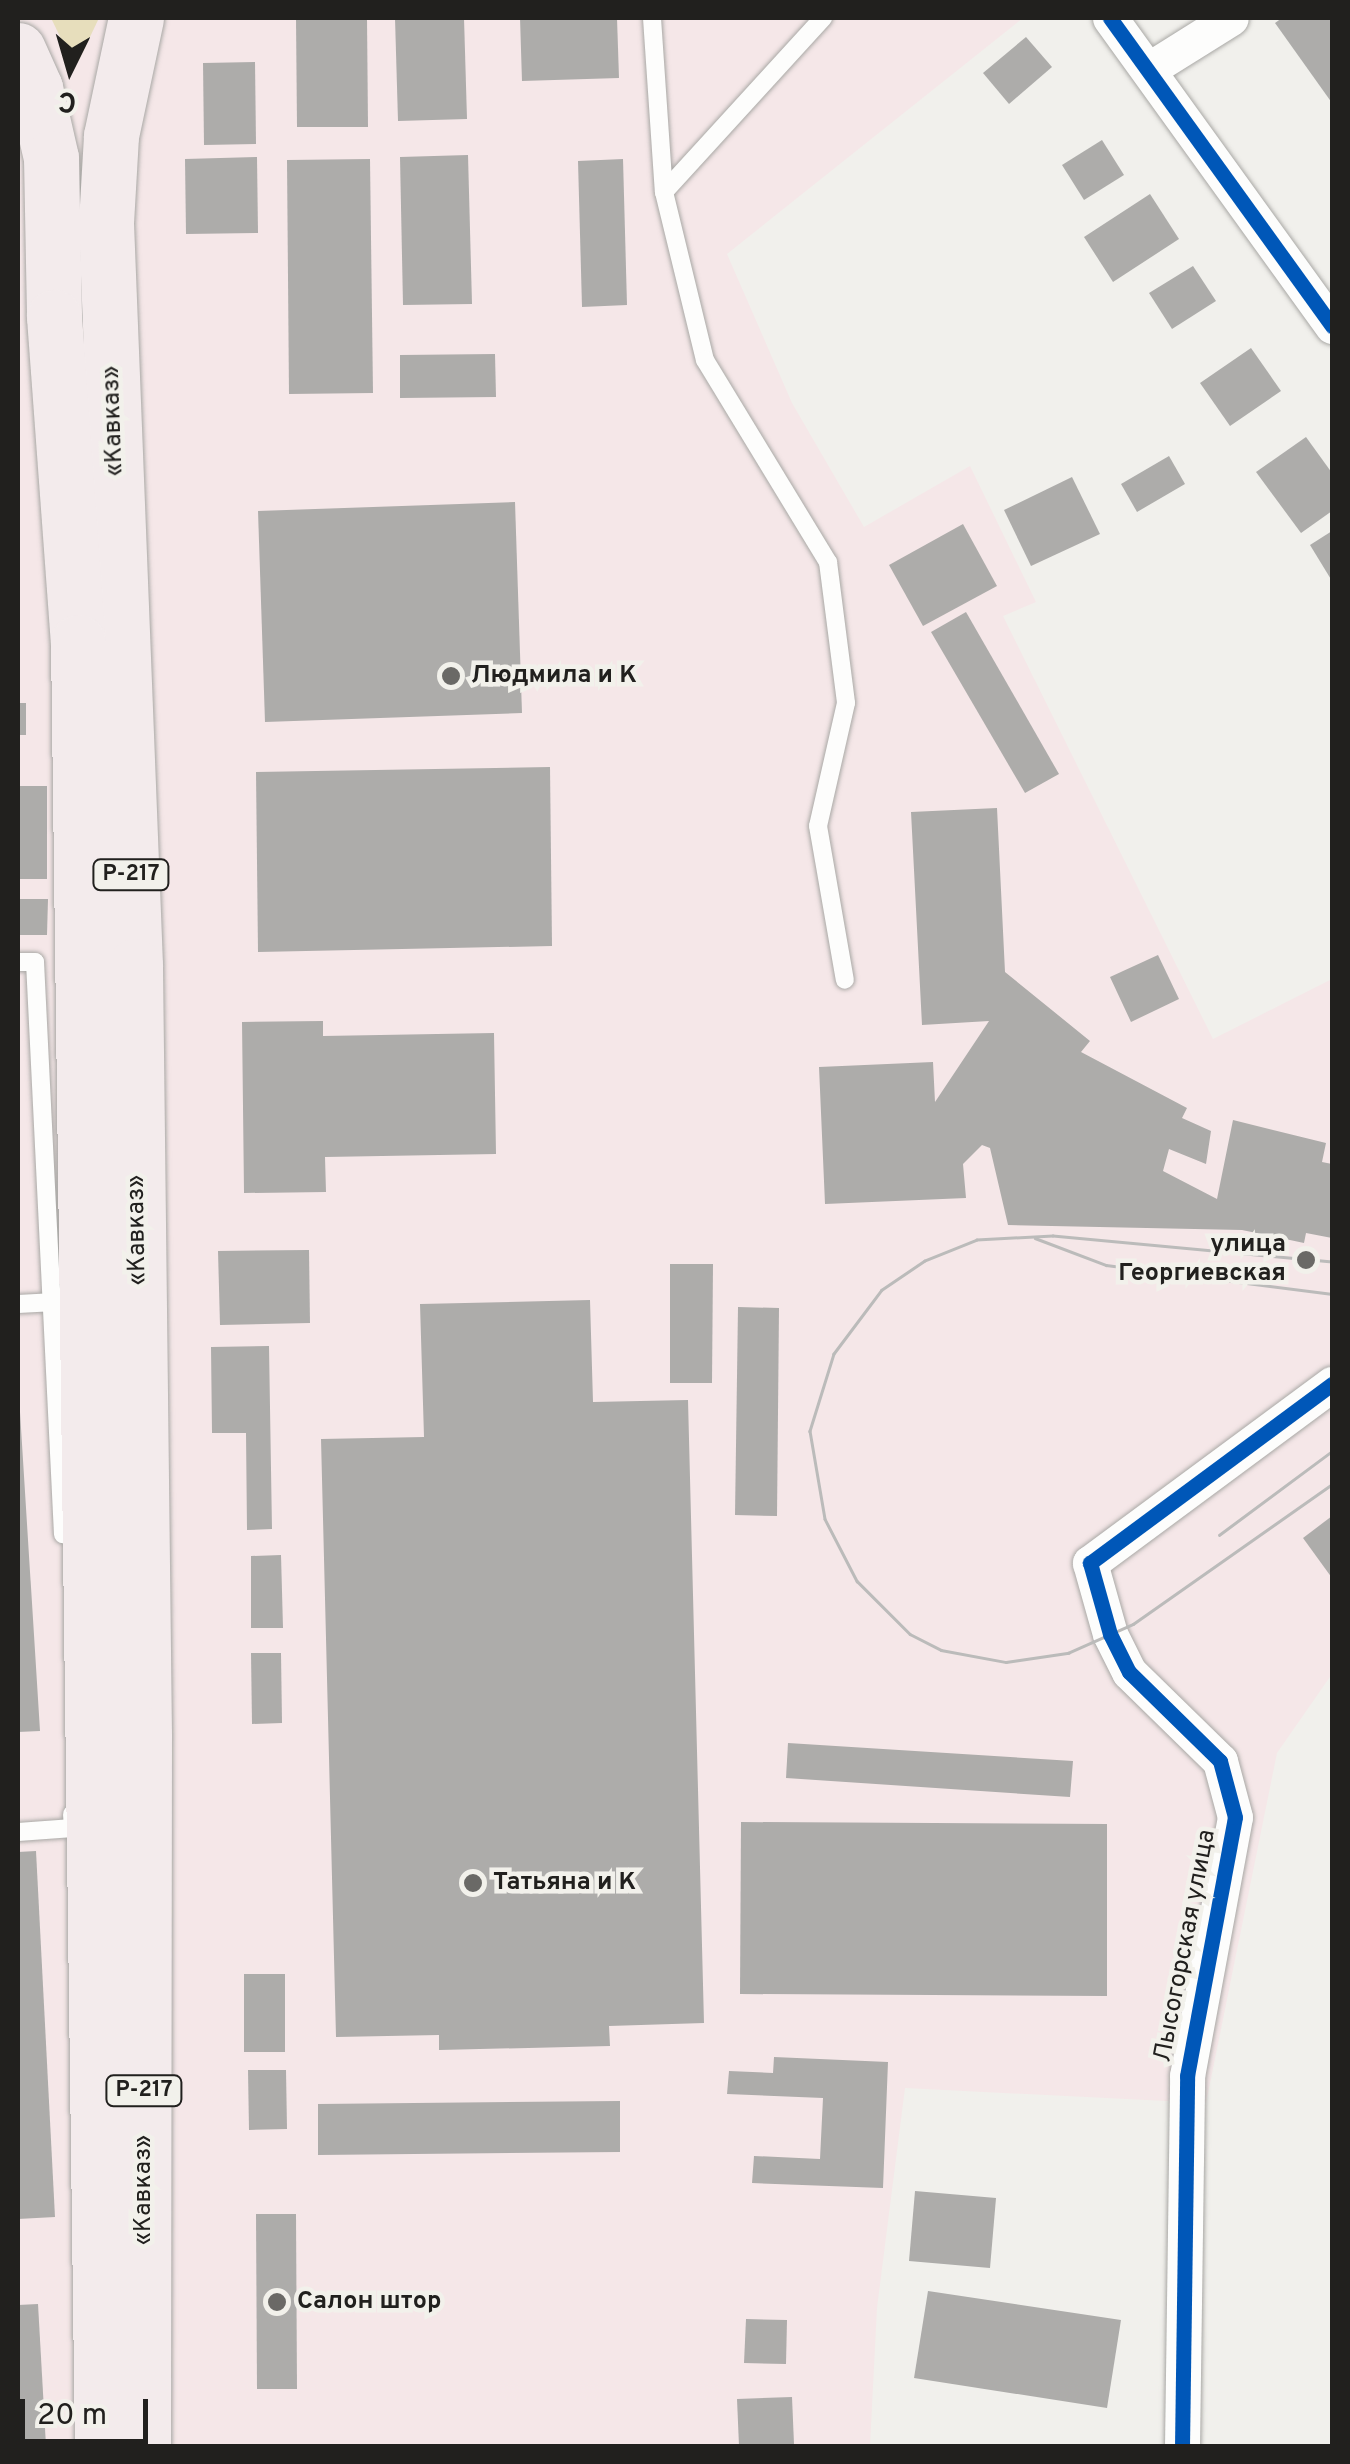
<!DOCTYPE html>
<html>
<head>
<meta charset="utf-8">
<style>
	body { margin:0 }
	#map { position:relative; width:1350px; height:2464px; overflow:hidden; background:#f1f0ec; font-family:Overpass,sans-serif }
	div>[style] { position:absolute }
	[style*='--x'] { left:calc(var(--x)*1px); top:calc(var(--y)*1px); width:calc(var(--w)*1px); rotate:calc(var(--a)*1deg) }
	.commercial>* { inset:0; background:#f5e7e8 }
	.green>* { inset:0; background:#e7debc }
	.building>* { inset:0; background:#adacaa }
	.roads { filter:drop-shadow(0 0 2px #a9a8a5) drop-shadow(0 0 2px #a9a8a5) }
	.service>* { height:18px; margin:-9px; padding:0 9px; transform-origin:9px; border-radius:9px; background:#fdfdfc }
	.minor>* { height:35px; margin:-17.5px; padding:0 17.5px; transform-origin:17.5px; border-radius:17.5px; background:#fdfdfc }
	.primary>* { height:55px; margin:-27.5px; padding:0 27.5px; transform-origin:27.5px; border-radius:27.5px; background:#f3ebec }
	.tram>* { height:2.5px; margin:-1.25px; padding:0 1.25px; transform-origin:1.25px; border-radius:1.25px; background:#bbbbba }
	.cycleway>* { height:15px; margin:-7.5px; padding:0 7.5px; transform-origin:7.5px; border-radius:7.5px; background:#0057b8 }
	.dots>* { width:28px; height:28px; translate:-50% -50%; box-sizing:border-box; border:5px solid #f2f1eb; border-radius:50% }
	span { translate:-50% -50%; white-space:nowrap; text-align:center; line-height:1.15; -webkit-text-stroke:9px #f2f1eb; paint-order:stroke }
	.shield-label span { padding:2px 8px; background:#f2f1eb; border:2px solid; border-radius:8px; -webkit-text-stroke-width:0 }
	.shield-label { font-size:22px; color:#21201e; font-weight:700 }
	.street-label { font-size:25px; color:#21201e }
	.poi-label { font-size:25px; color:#21201e; font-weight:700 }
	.left { translate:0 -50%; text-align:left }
	.right { translate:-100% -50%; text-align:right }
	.frame { position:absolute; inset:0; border:20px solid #21201e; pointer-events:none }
	.north { position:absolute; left:20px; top:20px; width:100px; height:100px; -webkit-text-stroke:8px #f2f1eb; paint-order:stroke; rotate:185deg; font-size:28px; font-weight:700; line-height:40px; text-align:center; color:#21201e }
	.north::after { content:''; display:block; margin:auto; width:35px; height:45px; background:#21201e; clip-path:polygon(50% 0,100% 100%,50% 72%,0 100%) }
	.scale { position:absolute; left:20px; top:2399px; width:128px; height:45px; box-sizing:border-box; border:5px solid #21201e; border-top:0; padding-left:12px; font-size:30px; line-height:35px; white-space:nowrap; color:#21201e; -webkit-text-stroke:8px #f2f1eb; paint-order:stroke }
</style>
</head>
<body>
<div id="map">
	<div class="commercial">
		<i style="clip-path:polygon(18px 18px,1023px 18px,727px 254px,792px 403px,864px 527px,970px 466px,1036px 602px,1003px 616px,1213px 1039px,1332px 979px,1332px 1674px,1277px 1753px,1206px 2103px,905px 2088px,877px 2308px,870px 2446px,18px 2446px)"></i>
	</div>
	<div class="green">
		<i style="clip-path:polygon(51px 18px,99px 18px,79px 60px,68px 53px)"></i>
	</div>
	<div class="building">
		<i style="clip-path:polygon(296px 18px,367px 18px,368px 127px,297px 127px)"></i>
		<i style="clip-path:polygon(395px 18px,464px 18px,467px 119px,398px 121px)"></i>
		<i style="clip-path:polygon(520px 18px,617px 18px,619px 78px,522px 81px)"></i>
		<i style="clip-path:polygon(1282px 18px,1332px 18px,1332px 103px,1275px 23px)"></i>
		<i style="clip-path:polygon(1026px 37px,1052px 67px,1009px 104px,983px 73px)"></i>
		<i style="clip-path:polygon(255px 62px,256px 144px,204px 145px,203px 63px)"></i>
		<i style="clip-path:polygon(1102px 140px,1124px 175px,1084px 200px,1062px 165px)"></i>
		<i style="clip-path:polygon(468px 155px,472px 304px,403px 305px,400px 157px)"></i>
		<i style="clip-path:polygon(257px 157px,258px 233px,186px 234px,185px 159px)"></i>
		<i style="clip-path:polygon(370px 159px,373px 393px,289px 394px,287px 160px)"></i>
		<i style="clip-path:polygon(623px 159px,627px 305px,582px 307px,578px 161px)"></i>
		<i style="clip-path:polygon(1150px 194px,1179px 239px,1113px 282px,1084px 237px)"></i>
		<i style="clip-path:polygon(1193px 266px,1216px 301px,1172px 329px,1149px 293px)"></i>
		<i style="clip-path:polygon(1251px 348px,1281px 391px,1230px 426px,1200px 383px)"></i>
		<i style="clip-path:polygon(495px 354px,496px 397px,400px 398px,400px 355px)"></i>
		<i style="clip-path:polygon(1306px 437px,1332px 473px,1332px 511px,1301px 533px,1256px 472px)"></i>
		<i style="clip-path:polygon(1169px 456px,1185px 484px,1137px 512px,1121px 484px)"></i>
		<i style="clip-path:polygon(1072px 477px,1100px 534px,1031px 566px,1004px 510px)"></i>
		<i style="clip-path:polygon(515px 502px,522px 713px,265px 722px,258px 511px)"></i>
		<i style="clip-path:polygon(963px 524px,997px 586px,923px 626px,889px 565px)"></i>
		<i style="clip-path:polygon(1332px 531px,1332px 581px,1310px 545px)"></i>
		<i style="clip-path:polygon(966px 612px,1059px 774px,1025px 793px,931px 632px)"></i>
		<i style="clip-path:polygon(18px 703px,26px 703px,26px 735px,18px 735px)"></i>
		<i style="clip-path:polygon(550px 767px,552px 946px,258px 952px,256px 772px)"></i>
		<i style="clip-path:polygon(18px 786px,47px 786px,47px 879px,18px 879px)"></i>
		<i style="clip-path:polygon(997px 808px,1005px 972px,1090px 1041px,1081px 1052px,1187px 1108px,1182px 1118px,1211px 1131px,1206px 1164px,1169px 1149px,1163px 1171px,1217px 1199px,1233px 1120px,1326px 1143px,1322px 1162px,1332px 1164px,1332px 1238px,1306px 1233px,1304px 1243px,1242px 1230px,1008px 1225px,990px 1148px,982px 1145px,963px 1164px,966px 1198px,825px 1204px,819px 1067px,933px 1062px,935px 1102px,989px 1021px,922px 1025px,911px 812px)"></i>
		<i style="clip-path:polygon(18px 899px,48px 899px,47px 935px,18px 935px)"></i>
		<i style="clip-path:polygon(1158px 955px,1179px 999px,1131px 1022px,1110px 977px)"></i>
		<i style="clip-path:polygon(323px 1021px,323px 1036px,494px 1033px,496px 1154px,325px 1157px,326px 1192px,244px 1193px,242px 1022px)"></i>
		<i style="clip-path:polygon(309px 1250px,310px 1323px,220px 1325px,218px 1251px)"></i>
		<i style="clip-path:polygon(670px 1264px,713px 1264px,712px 1383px,670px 1383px)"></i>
		<i style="clip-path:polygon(590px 1300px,593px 1402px,688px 1400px,704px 2023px,609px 2026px,610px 2046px,439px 2050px,439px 2035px,336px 2037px,321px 1439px,424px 1437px,420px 1304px)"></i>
		<i style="clip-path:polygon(738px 1307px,779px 1308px,777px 1516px,735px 1515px)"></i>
		<i style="clip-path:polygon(269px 1346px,272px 1529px,247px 1530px,246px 1433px,212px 1433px,211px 1347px)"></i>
		<i style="clip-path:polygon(18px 1380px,40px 1731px,18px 1732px)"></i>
		<i style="clip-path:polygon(1332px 1516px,1332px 1578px,1303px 1538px)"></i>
		<i style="clip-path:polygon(281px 1555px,283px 1628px,251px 1628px,251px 1556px)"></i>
		<i style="clip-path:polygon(251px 1653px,281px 1653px,282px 1723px,252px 1724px)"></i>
		<i style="clip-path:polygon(788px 1743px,1073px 1761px,1070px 1797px,786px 1778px)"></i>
		<i style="clip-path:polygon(741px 1822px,1107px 1824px,1107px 1996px,740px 1994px)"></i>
		<i style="clip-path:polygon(36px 1851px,55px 2217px,18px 2219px,18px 1852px)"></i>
		<i style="clip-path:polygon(244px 1974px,285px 1974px,285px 2052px,244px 2052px)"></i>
		<i style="clip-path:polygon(774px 2057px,888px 2062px,883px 2188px,752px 2183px,754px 2156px,820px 2159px,823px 2098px,727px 2094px,729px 2071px,773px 2073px)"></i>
		<i style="clip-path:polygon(248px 2070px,286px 2070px,287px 2129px,249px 2130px)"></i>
		<i style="clip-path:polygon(620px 2101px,620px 2152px,318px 2155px,318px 2104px)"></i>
		<i style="clip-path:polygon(915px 2191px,996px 2198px,990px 2268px,909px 2261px)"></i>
		<i style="clip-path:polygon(256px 2214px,296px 2214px,297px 2389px,257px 2389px)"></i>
		<i style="clip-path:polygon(928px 2291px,1121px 2320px,1107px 2408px,914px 2378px)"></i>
		<i style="clip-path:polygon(38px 2304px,46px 2446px,18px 2446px,18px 2305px)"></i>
		<i style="clip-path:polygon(746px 2319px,787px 2320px,786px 2364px,744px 2363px)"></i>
		<i style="clip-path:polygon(792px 2397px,794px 2444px,739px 2446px,737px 2399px)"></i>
	</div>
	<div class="roads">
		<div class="service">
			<i style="--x:652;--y:18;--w:174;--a:86.1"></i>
			<i style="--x:664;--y:192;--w:173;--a:76.3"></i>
			<i style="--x:705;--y:360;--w:237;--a:58.7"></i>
			<i style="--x:828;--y:562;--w:142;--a:82.7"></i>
			<i style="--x:846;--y:703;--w:126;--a:102.8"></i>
			<i style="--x:818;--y:826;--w:156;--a:80.1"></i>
			<i style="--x:664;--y:192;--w:236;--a:-47.6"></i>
			<i style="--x:18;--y:962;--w:17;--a:0"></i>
			<i style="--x:35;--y:962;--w:573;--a:87.2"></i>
			<i style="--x:18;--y:1304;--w:37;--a:-3"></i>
			<i style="--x:18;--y:1832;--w:55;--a:-4.2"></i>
			<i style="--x:73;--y:1828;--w:14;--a:-94"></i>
		</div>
		<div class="minor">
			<i style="--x:1110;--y:18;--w:380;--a:54.2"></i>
			<i style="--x:1151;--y:68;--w:94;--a:-32"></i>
			<i style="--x:1182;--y:2446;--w:370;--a:-89.2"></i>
			<i style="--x:1187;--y:2076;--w:263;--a:-79.5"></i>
			<i style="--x:1235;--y:1817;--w:58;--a:-105"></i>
			<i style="--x:1220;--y:1761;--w:127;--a:-135.6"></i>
			<i style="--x:1129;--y:1672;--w:42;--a:-116.6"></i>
			<i style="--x:1110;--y:1634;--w:74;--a:-105.7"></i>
			<i style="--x:1090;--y:1563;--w:301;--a:-36.5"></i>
		</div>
		<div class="primary">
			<i style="--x:136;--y:18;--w:121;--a:102"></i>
			<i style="--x:111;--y:136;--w:87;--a:93.3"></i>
			<i style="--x:106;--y:223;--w:744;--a:87.76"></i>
			<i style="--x:135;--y:966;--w:769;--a:89.33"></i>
			<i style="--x:144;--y:1735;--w:711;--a:90.08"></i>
			<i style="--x:18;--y:50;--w:42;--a:65.9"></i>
			<i style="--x:35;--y:88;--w:72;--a:77.1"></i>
			<i style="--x:51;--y:158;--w:159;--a:88.9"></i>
			<i style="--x:54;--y:317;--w:326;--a:85.8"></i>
			<i style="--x:78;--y:642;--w:1804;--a:89.24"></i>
		</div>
	</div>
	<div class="tram">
		<i style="--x:1035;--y:1238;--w:76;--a:20.8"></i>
		<i style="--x:1106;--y:1265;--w:228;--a:7.3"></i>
		<i style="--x:1332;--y:1262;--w:280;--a:-174.7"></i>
		<i style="--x:1053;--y:1236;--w:76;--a:177"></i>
		<i style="--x:977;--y:1240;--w:56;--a:158"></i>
		<i style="--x:925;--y:1261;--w:52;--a:146"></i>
		<i style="--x:882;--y:1290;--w:80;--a:126.9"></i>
		<i style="--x:834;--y:1354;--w:81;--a:107.3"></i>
		<i style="--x:810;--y:1431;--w:89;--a:80.3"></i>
		<i style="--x:825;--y:1519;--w:70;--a:62.7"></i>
		<i style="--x:857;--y:1581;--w:75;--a:45"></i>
		<i style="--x:910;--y:1634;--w:35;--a:27"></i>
		<i style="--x:941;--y:1650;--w:66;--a:10.5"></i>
		<i style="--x:1006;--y:1662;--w:63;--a:-8.3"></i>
		<i style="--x:1068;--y:1653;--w:71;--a:-24"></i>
		<i style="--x:1133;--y:1624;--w:243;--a:-35.1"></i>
		<i style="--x:1219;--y:1535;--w:141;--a:-36.6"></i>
	</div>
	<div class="cycleway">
		<i style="--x:1110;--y:18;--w:380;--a:54.2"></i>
		<i style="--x:1182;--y:2446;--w:370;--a:-89.2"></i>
		<i style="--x:1187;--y:2076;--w:263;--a:-79.5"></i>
		<i style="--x:1235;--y:1817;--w:58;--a:-105"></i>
		<i style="--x:1220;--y:1761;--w:127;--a:-135.6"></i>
		<i style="--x:1129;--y:1672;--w:42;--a:-116.6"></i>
		<i style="--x:1110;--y:1634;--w:74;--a:-105.7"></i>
		<i style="--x:1090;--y:1563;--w:301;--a:-36.5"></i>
	</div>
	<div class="dots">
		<i style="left:451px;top:676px;background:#6a6966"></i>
		<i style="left:1306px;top:1260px;background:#6a6966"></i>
		<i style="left:473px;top:1883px;background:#6a6966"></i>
		<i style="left:277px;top:2302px;background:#6a6966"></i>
	</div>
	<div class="shield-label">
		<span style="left:131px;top:875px">Р-217</span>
		<span style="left:144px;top:2091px">Р-217</span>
	</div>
	<div class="street-label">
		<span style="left:114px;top:421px;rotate:-92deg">«Кавказ»</span>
		<span style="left:138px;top:1230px;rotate:-91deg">«Кавказ»</span>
		<span style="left:1186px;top:1946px;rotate:-79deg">Лысогорская улица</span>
		<span style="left:144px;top:2190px;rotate:-90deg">«Кавказ»</span>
	</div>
	<div class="poi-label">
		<span class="left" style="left:471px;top:676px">Людмила и К</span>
		<span class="right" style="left:1286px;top:1260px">улица<br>Георгиевская</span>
		<span class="left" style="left:493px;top:1883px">Татьяна и К</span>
		<span class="left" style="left:297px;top:2302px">Салон штор</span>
	</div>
	<div class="frame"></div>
	<div class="north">С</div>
	<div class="scale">20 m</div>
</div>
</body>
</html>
